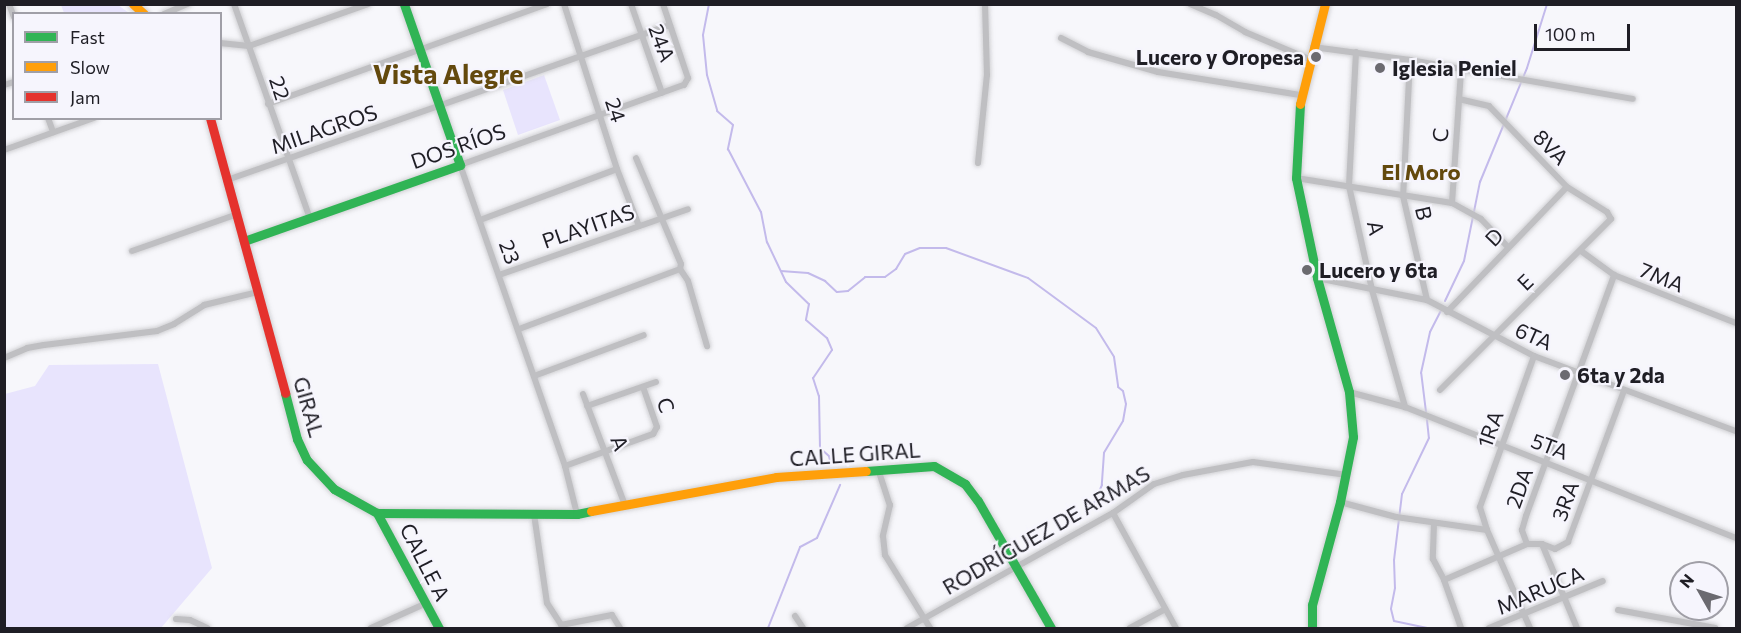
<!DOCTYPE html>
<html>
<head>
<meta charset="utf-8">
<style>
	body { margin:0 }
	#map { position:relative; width:1741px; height:633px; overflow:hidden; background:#f7f7fb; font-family:Commissioner,sans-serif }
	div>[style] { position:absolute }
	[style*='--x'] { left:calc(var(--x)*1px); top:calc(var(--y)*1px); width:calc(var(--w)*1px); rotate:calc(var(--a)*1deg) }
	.green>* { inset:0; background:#e8e4fd }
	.stream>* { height:2px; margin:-1px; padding:0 1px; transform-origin:1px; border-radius:1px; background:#c3baeb }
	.roads { filter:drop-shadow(0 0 2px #d1d1d4) drop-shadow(0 0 2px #d1d1d4) }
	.street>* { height:6px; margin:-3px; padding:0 3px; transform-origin:3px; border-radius:3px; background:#bfbfc2 }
	.fast>* { height:9px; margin:-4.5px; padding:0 4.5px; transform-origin:4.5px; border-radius:4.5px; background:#30b455 }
	.slow>* { height:9px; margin:-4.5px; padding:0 4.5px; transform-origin:4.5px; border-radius:4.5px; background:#ff9f0a }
	.jam>* { height:9px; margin:-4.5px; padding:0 4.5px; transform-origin:4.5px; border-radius:4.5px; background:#e5322d }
	.dots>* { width:16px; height:16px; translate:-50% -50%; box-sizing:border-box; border:3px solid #f6f5fd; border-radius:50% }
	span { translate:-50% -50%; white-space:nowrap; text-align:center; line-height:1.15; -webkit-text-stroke:4.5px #f6f5fd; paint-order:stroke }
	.street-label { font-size:21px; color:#1f1e25 }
	.poi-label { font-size:21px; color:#1f1e25; font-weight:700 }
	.right { translate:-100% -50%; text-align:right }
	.left { translate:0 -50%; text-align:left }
	.neighbourhood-label { font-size:22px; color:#63490d; font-weight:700 }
	.district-label { font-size:27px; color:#63490d; font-weight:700 }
	.frame { position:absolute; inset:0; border:6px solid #1f1e25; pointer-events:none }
	.legend { position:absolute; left:12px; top:12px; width:210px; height:108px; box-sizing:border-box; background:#f6f5fd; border:2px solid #a09fa7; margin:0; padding:8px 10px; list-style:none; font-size:18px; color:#1f1e25 }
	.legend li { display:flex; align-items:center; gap:12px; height:30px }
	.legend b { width:30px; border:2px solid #a09fa7 }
	.north { position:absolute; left:1669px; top:561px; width:60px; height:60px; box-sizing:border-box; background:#f6f5fd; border:2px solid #a09fa7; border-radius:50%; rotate:309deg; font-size:16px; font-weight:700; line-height:24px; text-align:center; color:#1f1e25 }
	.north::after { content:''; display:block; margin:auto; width:21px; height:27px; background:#6b6a70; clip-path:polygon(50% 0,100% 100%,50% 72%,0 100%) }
	.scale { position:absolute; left:1534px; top:24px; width:96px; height:27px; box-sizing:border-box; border:3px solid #1f1e25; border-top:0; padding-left:8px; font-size:18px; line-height:21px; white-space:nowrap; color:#1f1e25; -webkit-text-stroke:4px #f6f5fd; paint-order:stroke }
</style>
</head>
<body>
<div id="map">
	<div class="green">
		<i style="clip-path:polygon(61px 5px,118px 5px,129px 13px,64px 13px)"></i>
		<i style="clip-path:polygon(544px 75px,560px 120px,518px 135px,503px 90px)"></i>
		<i style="clip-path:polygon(158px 364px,212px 568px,161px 628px,5px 628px,5px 394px,35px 386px,49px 365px)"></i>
	</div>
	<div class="stream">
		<i style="--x:709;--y:4;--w:32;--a:101"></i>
		<i style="--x:703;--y:35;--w:40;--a:84.3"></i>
		<i style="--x:707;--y:75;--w:37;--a:74"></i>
		<i style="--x:717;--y:111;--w:21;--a:41"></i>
		<i style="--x:733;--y:125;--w:25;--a:102"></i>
		<i style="--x:728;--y:149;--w:71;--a:62.4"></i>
		<i style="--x:761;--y:212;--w:31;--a:79"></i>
		<i style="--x:767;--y:242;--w:44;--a:64.6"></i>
		<i style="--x:786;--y:282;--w:32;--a:44"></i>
		<i style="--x:809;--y:304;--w:16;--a:101"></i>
		<i style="--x:806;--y:320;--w:28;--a:41"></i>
		<i style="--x:827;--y:338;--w:13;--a:67"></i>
		<i style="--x:832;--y:350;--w:34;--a:124"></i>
		<i style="--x:813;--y:378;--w:19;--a:72"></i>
		<i style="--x:819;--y:396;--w:52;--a:88.9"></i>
		<i style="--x:820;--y:448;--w:12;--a:42"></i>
		<i style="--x:829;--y:456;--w:9;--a:77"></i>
		<i style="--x:781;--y:271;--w:27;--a:4"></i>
		<i style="--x:808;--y:273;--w:19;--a:25"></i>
		<i style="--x:825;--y:281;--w:16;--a:43"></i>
		<i style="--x:837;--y:292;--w:11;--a:-5"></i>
		<i style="--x:848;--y:291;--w:22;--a:-39"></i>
		<i style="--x:865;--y:277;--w:20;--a:0"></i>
		<i style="--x:885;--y:277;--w:14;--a:-36"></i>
		<i style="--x:896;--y:269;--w:17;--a:-59"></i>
		<i style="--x:905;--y:254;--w:16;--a:-22"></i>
		<i style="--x:920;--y:248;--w:26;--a:0"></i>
		<i style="--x:946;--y:248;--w:87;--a:20.1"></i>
		<i style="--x:1028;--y:278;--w:84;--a:36.3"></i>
		<i style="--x:1096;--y:328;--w:34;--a:58"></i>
		<i style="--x:1114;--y:357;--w:30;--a:82"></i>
		<i style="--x:1118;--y:387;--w:6;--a:39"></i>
		<i style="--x:1123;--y:391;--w:13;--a:77"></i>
		<i style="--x:1126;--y:404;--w:17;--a:100"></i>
		<i style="--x:1123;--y:421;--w:37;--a:121"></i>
		<i style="--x:1104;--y:453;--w:32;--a:94"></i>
		<i style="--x:1102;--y:485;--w:24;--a:114"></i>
		<i style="--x:1445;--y:301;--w:44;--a:-64.6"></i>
		<i style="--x:1464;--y:261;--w:81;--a:-78.6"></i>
		<i style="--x:1480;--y:182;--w:123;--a:-67.6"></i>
		<i style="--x:1527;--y:68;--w:67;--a:-72.6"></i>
		<i style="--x:1426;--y:412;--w:39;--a:-97"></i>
		<i style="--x:1421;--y:373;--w:42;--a:-77.6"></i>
		<i style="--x:1430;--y:332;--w:25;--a:-63"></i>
		<i style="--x:1427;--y:420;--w:18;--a:84"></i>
		<i style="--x:1429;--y:438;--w:62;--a:115.7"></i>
		<i style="--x:1402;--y:494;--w:66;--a:96.9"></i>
		<i style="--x:1394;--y:560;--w:28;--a:88"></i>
		<i style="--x:1395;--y:588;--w:21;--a:101"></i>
		<i style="--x:1391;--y:609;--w:12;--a:76"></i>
		<i style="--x:1394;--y:621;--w:34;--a:12"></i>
		<i style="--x:768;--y:628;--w:87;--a:-68.4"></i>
		<i style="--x:800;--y:547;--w:19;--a:-28"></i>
		<i style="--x:817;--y:538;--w:58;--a:-66.5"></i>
	</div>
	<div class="roads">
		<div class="street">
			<i style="--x:9;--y:4;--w:14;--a:69"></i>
			<i style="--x:234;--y:4;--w:225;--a:70.5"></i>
			<i style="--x:564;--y:4;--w:173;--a:72.2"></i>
			<i style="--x:617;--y:169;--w:61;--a:68.9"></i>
			<i style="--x:631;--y:4;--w:94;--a:70.8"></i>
			<i style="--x:1190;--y:4;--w:28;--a:23"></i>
			<i style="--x:1216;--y:15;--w:34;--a:30"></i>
			<i style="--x:1245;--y:32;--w:69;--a:22.9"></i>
			<i style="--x:164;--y:14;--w:26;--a:-23"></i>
			<i style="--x:1061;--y:38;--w:30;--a:27"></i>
			<i style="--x:1088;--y:52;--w:73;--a:15.9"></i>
			<i style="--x:1158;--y:72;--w:144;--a:9.2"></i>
			<i style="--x:220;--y:43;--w:29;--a:6"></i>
			<i style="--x:249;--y:46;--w:126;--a:-19.4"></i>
			<i style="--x:1313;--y:47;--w:98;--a:7.6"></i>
			<i style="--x:1410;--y:60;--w:226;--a:9.9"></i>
			<i style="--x:1356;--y:52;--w:134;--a:93"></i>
			<i style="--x:1349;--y:186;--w:107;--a:77.5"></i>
			<i style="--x:1372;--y:290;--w:122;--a:74.2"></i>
			<i style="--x:1410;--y:60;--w:136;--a:92.9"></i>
			<i style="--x:1403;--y:196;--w:107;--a:77"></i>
			<i style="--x:4;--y:85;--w:10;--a:-17"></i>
			<i style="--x:268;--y:104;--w:296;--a:-19.7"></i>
			<i style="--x:48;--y:118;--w:15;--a:70"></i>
			<i style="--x:4;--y:150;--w:96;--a:-19.6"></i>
			<i style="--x:978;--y:163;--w:88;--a:-84.2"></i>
			<i style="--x:987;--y:75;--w:71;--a:-91.6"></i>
			<i style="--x:1296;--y:178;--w:158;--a:9.1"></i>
			<i style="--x:1452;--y:203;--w:33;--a:29"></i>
			<i style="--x:1481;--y:219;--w:39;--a:46"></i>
			<i style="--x:227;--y:180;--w:468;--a:-19.3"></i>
			<i style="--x:1452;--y:203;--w:133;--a:-86.1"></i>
			<i style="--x:480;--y:220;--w:146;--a:-20.4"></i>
			<i style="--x:132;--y:251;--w:109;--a:-19.3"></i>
			<i style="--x:1581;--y:251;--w:41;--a:36"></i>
			<i style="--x:1614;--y:275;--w:131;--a:21.5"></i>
			<i style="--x:680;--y:269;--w:14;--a:56"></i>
			<i style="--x:688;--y:281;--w:68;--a:73.7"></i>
			<i style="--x:499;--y:275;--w:200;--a:-19.2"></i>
			<i style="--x:1317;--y:278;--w:112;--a:11.3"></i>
			<i style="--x:1427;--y:300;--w:121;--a:27.6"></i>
			<i style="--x:1534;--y:356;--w:215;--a:20.4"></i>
			<i style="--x:1447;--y:312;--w:173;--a:-46.2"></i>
			<i style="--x:519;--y:329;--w:172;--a:-20.4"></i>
			<i style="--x:680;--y:269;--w:5;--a:-79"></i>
			<i style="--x:681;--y:264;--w:115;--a:-113"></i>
			<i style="--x:4;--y:358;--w:25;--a:-23"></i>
			<i style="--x:27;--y:348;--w:17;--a:-10"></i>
			<i style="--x:44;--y:345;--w:114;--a:-7.1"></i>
			<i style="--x:157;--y:331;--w:18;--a:-22"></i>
			<i style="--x:174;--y:324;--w:36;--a:-32"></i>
			<i style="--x:204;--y:305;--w:56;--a:-13.5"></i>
			<i style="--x:534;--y:376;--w:117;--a:-20.4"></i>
			<i style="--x:1440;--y:390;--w:242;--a:-45"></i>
			<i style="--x:1611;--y:219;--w:8;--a:-120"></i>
			<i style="--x:1607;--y:212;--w:47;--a:-148"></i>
			<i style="--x:1567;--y:187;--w:112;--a:-133.9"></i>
			<i style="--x:1489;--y:106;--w:31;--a:-167"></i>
			<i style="--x:1349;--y:392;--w:58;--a:15"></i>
			<i style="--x:1405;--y:407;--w:356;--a:21.6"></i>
			<i style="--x:583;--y:394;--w:119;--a:69.3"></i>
			<i style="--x:587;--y:406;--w:73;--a:-19.2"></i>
			<i style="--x:565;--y:466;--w:94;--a:-20"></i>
			<i style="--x:653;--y:434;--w:8;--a:-60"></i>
			<i style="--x:657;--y:427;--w:42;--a:-109.3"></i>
			<i style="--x:879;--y:472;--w:35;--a:72"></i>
			<i style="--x:890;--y:505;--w:32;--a:103"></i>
			<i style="--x:883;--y:536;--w:19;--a:84"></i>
			<i style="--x:885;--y:555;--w:86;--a:58.3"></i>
			<i style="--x:1340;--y:502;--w:58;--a:15"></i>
			<i style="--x:1396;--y:517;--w:92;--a:8.1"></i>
			<i style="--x:1113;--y:513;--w:131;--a:61.3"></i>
			<i style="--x:534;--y:514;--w:90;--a:81.7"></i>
			<i style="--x:547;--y:603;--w:30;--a:57"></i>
			<i style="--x:577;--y:514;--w:49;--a:-104"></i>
			<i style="--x:565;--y:466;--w:319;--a:-109.2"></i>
			<i style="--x:460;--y:165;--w:238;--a:-19.7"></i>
			<i style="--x:684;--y:85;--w:8;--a:-60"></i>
			<i style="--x:688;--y:78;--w:78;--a:-108.7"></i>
			<i style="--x:1434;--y:523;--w:36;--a:92"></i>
			<i style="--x:1433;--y:559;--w:24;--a:62"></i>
			<i style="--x:1444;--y:580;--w:51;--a:70.5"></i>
			<i style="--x:1527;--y:544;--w:15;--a:-110"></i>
			<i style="--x:1522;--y:530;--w:15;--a:-74"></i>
			<i style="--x:1526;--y:516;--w:257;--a:-69.9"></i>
			<i style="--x:1542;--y:544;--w:91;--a:67.4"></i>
			<i style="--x:1444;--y:580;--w:90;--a:-23.4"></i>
			<i style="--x:1527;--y:544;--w:15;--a:0"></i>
			<i style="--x:1542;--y:544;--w:14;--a:21"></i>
			<i style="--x:1555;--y:549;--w:15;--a:-28"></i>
			<i style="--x:1568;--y:542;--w:161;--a:-69.7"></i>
			<i style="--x:1618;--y:610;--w:99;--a:10.5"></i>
			<i style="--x:795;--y:616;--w:14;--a:56"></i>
			<i style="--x:176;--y:619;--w:14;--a:4"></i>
			<i style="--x:190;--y:620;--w:19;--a:25"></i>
			<i style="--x:561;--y:625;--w:52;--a:-11.1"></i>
			<i style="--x:612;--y:615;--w:15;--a:58"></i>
			<i style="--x:371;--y:628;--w:61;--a:-24.1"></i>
			<i style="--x:907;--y:628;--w:236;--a:-29.2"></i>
			<i style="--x:1113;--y:513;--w:50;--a:-35.3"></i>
			<i style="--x:1154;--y:484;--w:30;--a:-17"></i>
			<i style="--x:1183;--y:475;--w:71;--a:-10.5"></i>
			<i style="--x:1253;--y:462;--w:95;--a:7.9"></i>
			<i style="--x:1130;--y:628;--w:40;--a:-28"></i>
			<i style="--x:1489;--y:628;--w:123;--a:-22.4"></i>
			<i style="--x:1530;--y:628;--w:107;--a:-113.7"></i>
			<i style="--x:1487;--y:530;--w:24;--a:-107"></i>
			<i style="--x:1480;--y:507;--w:160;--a:-70.3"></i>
		</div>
		<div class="fast">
			<i style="--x:1300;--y:104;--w:74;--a:93.1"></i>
			<i style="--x:1296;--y:178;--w:102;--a:78.1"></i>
			<i style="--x:1317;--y:278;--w:118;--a:74.3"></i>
			<i style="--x:1349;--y:392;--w:45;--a:84.9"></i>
			<i style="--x:1353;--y:437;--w:66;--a:101.3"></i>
			<i style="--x:1340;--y:502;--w:107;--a:105.2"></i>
			<i style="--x:1312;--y:605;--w:23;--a:90"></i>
			<i style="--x:244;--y:241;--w:229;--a:-19.4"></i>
			<i style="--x:460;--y:165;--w:170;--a:-109.2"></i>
			<i style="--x:285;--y:393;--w:48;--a:75.4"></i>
			<i style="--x:297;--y:439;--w:23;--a:65"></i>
			<i style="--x:307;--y:460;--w:40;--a:47"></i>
			<i style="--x:334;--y:489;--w:49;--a:29.2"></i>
			<i style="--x:377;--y:513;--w:200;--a:0.3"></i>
			<i style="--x:577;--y:514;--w:14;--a:-12"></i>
			<i style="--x:866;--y:471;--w:68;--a:-4.2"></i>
			<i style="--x:934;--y:466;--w:36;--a:30"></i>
			<i style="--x:965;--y:484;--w:21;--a:53"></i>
			<i style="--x:978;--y:501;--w:146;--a:60.1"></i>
			<i style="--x:377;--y:513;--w:131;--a:61.7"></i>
		</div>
		<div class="slow">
			<i style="--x:133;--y:4;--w:15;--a:42"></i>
			<i style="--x:1300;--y:104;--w:103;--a:-76"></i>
			<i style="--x:591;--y:511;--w:188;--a:-10.4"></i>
			<i style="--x:776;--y:477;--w:90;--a:-3.8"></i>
		</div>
		<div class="jam">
			<i style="--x:210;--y:118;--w:285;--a:74.7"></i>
		</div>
	</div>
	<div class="dots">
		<i style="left:1316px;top:57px;background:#6b6a70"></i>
		<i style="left:1380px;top:68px;background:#6b6a70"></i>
		<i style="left:1307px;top:270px;background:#6b6a70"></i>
		<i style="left:1565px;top:375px;background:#6b6a70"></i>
	</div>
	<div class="street-label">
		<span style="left:662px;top:43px;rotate:70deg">24A</span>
		<span style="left:280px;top:88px;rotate:72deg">22</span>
		<span style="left:616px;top:110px;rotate:72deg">24</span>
		<span style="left:324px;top:129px;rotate:-19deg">MILAGROS</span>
		<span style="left:1440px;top:135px;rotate:-86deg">C</span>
		<span style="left:458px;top:146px;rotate:-19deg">DOS RÍOS</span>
		<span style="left:1551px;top:147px;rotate:46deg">8VA</span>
		<span style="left:1424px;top:213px;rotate:77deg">B</span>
		<span style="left:588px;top:226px;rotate:-19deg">PLAYITAS</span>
		<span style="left:1376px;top:228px;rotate:78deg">A</span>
		<span style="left:1494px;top:237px;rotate:-46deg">D</span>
		<span style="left:510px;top:252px;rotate:70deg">23</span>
		<span style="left:1662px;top:277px;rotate:22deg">7MA</span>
		<span style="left:1525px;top:282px;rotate:-44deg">E</span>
		<span style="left:1534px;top:336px;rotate:24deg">6TA</span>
		<span style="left:666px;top:405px;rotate:71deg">C</span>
		<span style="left:309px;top:407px;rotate:74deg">GIRAL</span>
		<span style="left:1490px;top:429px;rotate:-70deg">1RA</span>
		<span style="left:620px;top:443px;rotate:69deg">A</span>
		<span style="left:1550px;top:446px;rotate:21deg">5TA</span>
		<span style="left:855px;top:454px;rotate:-4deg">CALLE GIRAL</span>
		<span style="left:1519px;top:488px;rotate:-70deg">2DA</span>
		<span style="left:1565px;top:501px;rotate:-70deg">3RA</span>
		<span style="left:1046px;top:530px;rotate:-30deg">RODRÍGUEZ DE ARMAS</span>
		<span style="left:425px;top:562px;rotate:63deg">CALLE A</span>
		<span style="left:1540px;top:590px;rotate:-23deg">MARUCA</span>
	</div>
	<div class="poi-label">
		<span class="right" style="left:1304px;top:57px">Lucero y Oropesa</span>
		<span class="left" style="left:1392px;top:68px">Iglesia Peniel</span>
		<span class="left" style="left:1319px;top:270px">Lucero y 6ta</span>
		<span class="left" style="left:1577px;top:375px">6ta y 2da</span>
	</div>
	<div class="neighbourhood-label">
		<span style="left:1421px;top:172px">El Moro</span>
	</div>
	<div class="district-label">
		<span style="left:448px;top:74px">Vista Alegre</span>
	</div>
	<div class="frame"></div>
	<ul class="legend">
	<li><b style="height:8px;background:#30b455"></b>Fast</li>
	<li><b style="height:8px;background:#ff9f0a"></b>Slow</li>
	<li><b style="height:8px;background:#e5322d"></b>Jam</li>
	</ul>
	<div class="north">N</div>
	<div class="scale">100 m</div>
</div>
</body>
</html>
